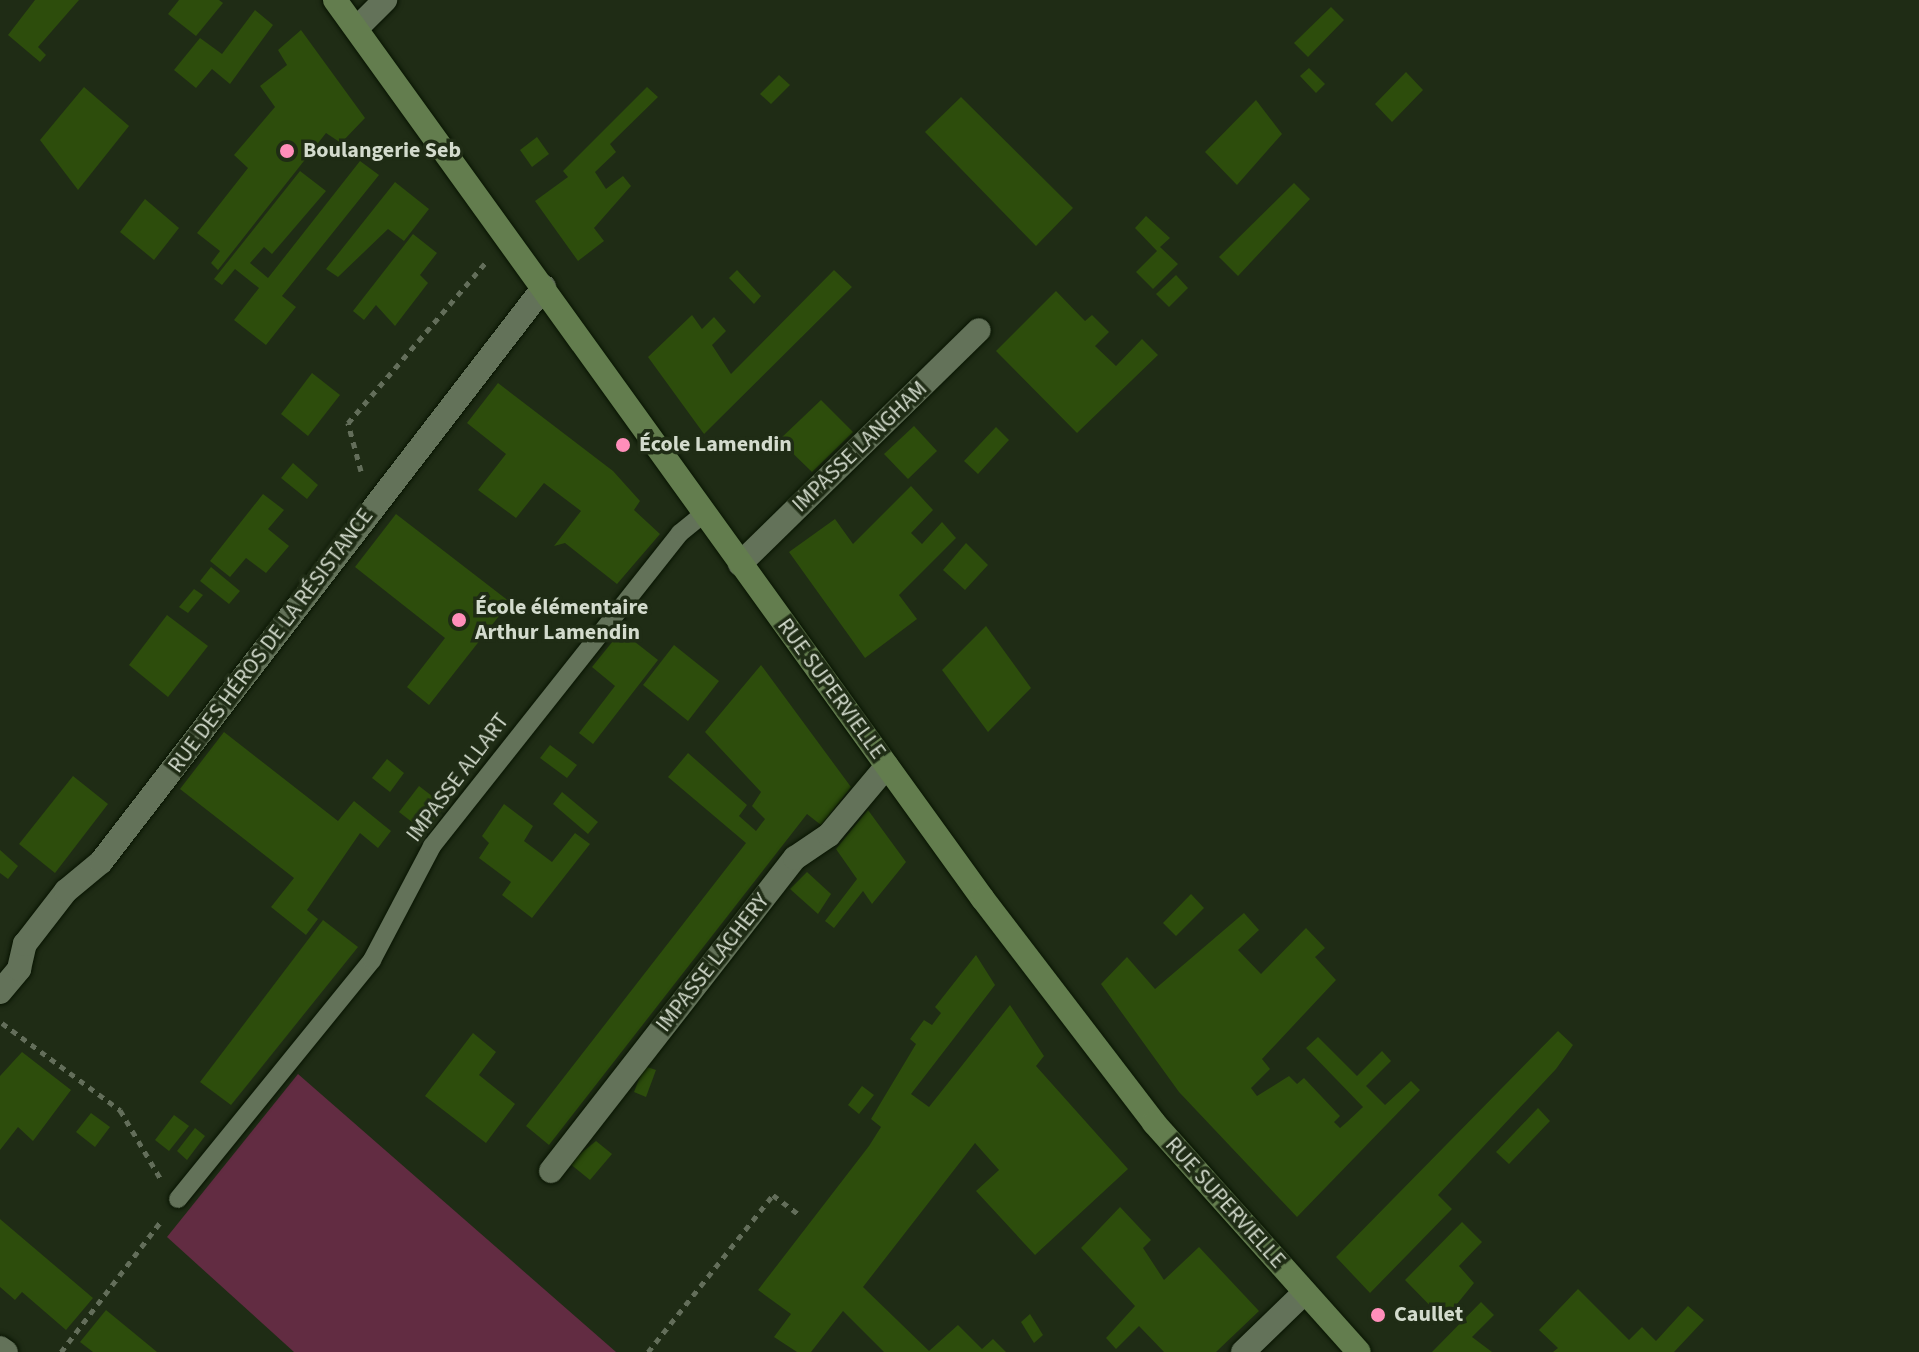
<!DOCTYPE html>
<html>
<head>
<meta charset="utf-8">
<style>
	body { margin:0 }
	#map { position:relative; width:1919px; height:1352px; overflow:hidden; background:#1f2c15; font-family:"Source Sans 3",sans-serif }
	div>[style] { position:absolute }
	[style*='--x'] { left:calc(var(--x)*1px); top:calc(var(--y)*1px); width:calc(var(--w)*1px); rotate:calc(var(--a)*1deg) }
	.green>* { inset:0; background:#622c42 }
	.building>* { inset:0; background:#2d4d0c }
	.path>* { height:5px; margin-top:-2.5px; transform-origin:0; background:repeating-linear-gradient(90deg,#636e5a 0 6px,transparent 0 12px) }
	.roads { filter:drop-shadow(0 0 2px #081402) drop-shadow(0 0 2px #081402) }
	.service>* { height:18px; margin:-9px; padding:0 9px; transform-origin:9px; border-radius:9px; background:#637259 }
	.minor>* { height:24px; margin:-12px; padding:0 12px; transform-origin:12px; border-radius:12px; background:#637259 }
	.tertiary>* { height:24px; margin:-12px; padding:0 12px; transform-origin:12px; border-radius:12px; background:#637259 }
	.secondary>* { height:24px; margin:-12px; padding:0 12px; transform-origin:12px; border-radius:12px; background:#637d4e }
	.dots>* { width:22px; height:22px; translate:-50% -50%; box-sizing:border-box; border:4px solid #1f2c15; border-radius:50% }
	span { translate:-50% -50%; white-space:nowrap; text-align:center; line-height:1.15; -webkit-text-stroke:7px #1f2c15; paint-order:stroke }
	.poi-label { font-size:22px; color:#d3dbcd; font-weight:700 }
	.left { translate:0 -50%; text-align:left }
	.street-label { font-size:22px; color:#d3dbcd }
</style>
</head>
<body>
<div id="map">
	<div class="green">
		<i style="clip-path:polygon(298px 1074px,616px 1352px,294px 1352px,167px 1237px)"></i>
	</div>
	<div class="building">
		<i style="clip-path:polygon(35px 0,79px 0,38px 47px,46px 55px,40px 62px,8px 35px)"></i>
		<i style="clip-path:polygon(179px 0,219px 0,223px 3px,196px 36px,168px 14px)"></i>
		<i style="clip-path:polygon(1331px 7px,1344px 20px,1308px 57px,1294px 43px)"></i>
		<i style="clip-path:polygon(255px 10px,273px 25px,230px 84px,212px 69px,196px 88px,174px 70px,200px 38px,222px 54px)"></i>
		<i style="clip-path:polygon(301px 30px,365px 118px,341px 143px,326px 133px,218px 270px,211px 263px,220px 251px,197px 233px,248px 168px,234px 155px,275px 107px,260px 86px,287px 65px,278px 50px)"></i>
		<i style="clip-path:polygon(1309px 68px,1325px 84px,1316px 93px,1300px 76px)"></i>
		<i style="clip-path:polygon(1406px 72px,1423px 90px,1392px 122px,1375px 104px)"></i>
		<i style="clip-path:polygon(779px 75px,790px 85px,771px 104px,760px 94px)"></i>
		<i style="clip-path:polygon(84px 87px,129px 126px,78px 190px,40px 140px)"></i>
		<i style="clip-path:polygon(647px 87px,658px 97px,610px 144px,616px 152px,595px 172px,606px 189px,623px 176px,631px 186px,594px 228px,604px 241px,578px 261px,535px 201px,568px 177px,563px 171px)"></i>
		<i style="clip-path:polygon(961px 97px,1073px 208px,1036px 246px,925px 132px)"></i>
		<i style="clip-path:polygon(1256px 100px,1282px 134px,1237px 185px,1205px 152px)"></i>
		<i style="clip-path:polygon(537px 137px,549px 154px,532px 167px,520px 150px)"></i>
		<i style="clip-path:polygon(360px 161px,379px 175px,282px 296px,296px 307px,266px 345px,234px 320px,259px 288px,235px 269px,222px 285px,214px 279px,300px 171px,326px 191px,272px 254px,264px 247px,250px 263px,268px 278px)"></i>
		<i style="clip-path:polygon(395px 182px,429px 209px,404px 241px,388px 229px,338px 277px,326px 269px)"></i>
		<i style="clip-path:polygon(1294px 183px,1310px 199px,1238px 276px,1219px 257px)"></i>
		<i style="clip-path:polygon(145px 199px,179px 228px,154px 260px,120px 232px)"></i>
		<i style="clip-path:polygon(1146px 216px,1170px 238px,1160px 247px,1178px 264px,1153px 289px,1136px 272px,1157px 251px,1135px 228px)"></i>
		<i style="clip-path:polygon(413px 234px,437px 253px,420px 275px,428px 283px,395px 326px,376px 305px,364px 320px,353px 311px)"></i>
		<i style="clip-path:polygon(737px 270px,761px 296px,754px 304px,729px 278px)"></i>
		<i style="clip-path:polygon(834px 270px,852px 287px,704px 434px,648px 357px,692px 315px,702px 329px,714px 317px,726px 331px,712px 345px,731px 374px)"></i>
		<i style="clip-path:polygon(1176px 275px,1188px 288px,1169px 307px,1156px 294px)"></i>
		<i style="clip-path:polygon(1056px 291px,1085px 321px,1092px 315px,1109px 332px,1095px 346px,1116px 366px,1142px 339px,1158px 355px,1077px 433px,996px 351px)"></i>
		<i style="clip-path:polygon(312px 373px,340px 395px,308px 436px,281px 414px)"></i>
		<i style="clip-path:polygon(498px 383px,613px 471px,640px 501px,634px 510px,660px 534px,617px 584px,565px 543px,554px 546px,581px 511px,544px 483px,516px 518px,478px 490px,506px 454px,467px 423px)"></i>
		<i style="clip-path:polygon(821px 400px,853px 432px,812px 472px,779px 440px)"></i>
		<i style="clip-path:polygon(914px 426px,937px 451px,908px 479px,884px 454px)"></i>
		<i style="clip-path:polygon(996px 427px,1009px 440px,978px 474px,964px 461px)"></i>
		<i style="clip-path:polygon(293px 463px,318px 485px,307px 499px,281px 478px)"></i>
		<i style="clip-path:polygon(911px 486px,933px 510px,911px 533px,922px 544px,942px 522px,956px 538px,899px 595px,917px 619px,865px 658px,789px 552px,835px 519px,853px 544px)"></i>
		<i style="clip-path:polygon(263px 494px,284px 510px,268px 529px,289px 546px,266px 573px,246px 558px,230px 577px,210px 561px)"></i>
		<i style="clip-path:polygon(396px 514px,510px 602px,429px 705px,407px 687px,445px 638px,355px 567px)"></i>
		<i style="clip-path:polygon(966px 543px,988px 565px,965px 590px,943px 570px)"></i>
		<i style="clip-path:polygon(211px 567px,240px 591px,229px 604px,200px 581px)"></i>
		<i style="clip-path:polygon(194px 589px,203px 595px,188px 613px,179px 607px)"></i>
		<i style="clip-path:polygon(167px 615px,208px 646px,168px 697px,129px 665px)"></i>
		<i style="clip-path:polygon(986px 626px,1031px 688px,988px 732px,942px 670px)"></i>
		<i style="clip-path:polygon(621px 631px,658px 660px,593px 744px,579px 733px,615px 686px,592px 667px)"></i>
		<i style="clip-path:polygon(674px 645px,719px 681px,688px 721px,643px 685px)"></i>
		<i style="clip-path:polygon(761px 665px,851px 787px,821px 825px,807px 814px,549px 1145px,526px 1126px,746px 843px,668px 777px,688px 753px,747px 805px,739px 816px,756px 831px,765px 819px,752px 806px,761px 792px,705px 732px)"></i>
		<i style="clip-path:polygon(224px 732px,338px 821px,354px 801px,391px 831px,378px 848px,360px 833px,307px 910px,318px 919px,306px 935px,271px 907px,294px 878px,180px 789px)"></i>
		<i style="clip-path:polygon(550px 745px,577px 765px,567px 778px,540px 758px)"></i>
		<i style="clip-path:polygon(387px 759px,404px 773px,390px 792px,372px 778px)"></i>
		<i style="clip-path:polygon(73px 776px,108px 804px,55px 873px,19px 844px)"></i>
		<i style="clip-path:polygon(419px 786px,445px 806px,425px 832px,399px 812px)"></i>
		<i style="clip-path:polygon(562px 792px,598px 822px,588px 834px,553px 804px)"></i>
		<i style="clip-path:polygon(504px 804px,533px 826px,524px 841px,552px 862px,575px 833px,590px 844px,532px 918px,502px 895px,511px 882px,479px 858px,489px 843px,482px 836px)"></i>
		<i style="clip-path:polygon(868px 810px,906px 862px,872px 904px,863px 891px,834px 928px,825px 921px,857px 879px,836px 849px)"></i>
		<i style="clip-path:polygon(0 850px,18px 866px,8px 879px,0 873px)"></i>
		<i style="clip-path:polygon(807px 872px,831px 894px,818px 914px,790px 889px)"></i>
		<i style="clip-path:polygon(1191px 894px,1204px 908px,1176px 936px,1163px 923px)"></i>
		<i style="clip-path:polygon(1244px 913px,1259px 930px,1238px 950px,1261px 974px,1306px 928px,1325px 948px,1315px 957px,1336px 980px,1262px 1059px,1270px 1069px,1251px 1088px,1257px 1096px,1289px 1076px,1297px 1084px,1304px 1078px,1340px 1116px,1334px 1122px,1340px 1128px,1347px 1122px,1363px 1107px,1306px 1048px,1318px 1037px,1357px 1076px,1382px 1051px,1391px 1061px,1366px 1086px,1385px 1105px,1411px 1081px,1420px 1090px,1297px 1217px,1179px 1092px,1101px 984px,1127px 957px,1155px 989px)"></i>
		<i style="clip-path:polygon(323px 920px,358px 947px,231px 1105px,200px 1082px)"></i>
		<i style="clip-path:polygon(976px 955px,995px 985px,911px 1094px,929px 1107px,1010px 1005px,1044px 1056px,1036px 1066px,1128px 1169px,1035px 1255px,976px 1191px,999px 1170px,975px 1143px,863px 1287px,929px 1351px,958px 1325px,982px 1349px,993px 1339px,1006px 1352px,884px 1352px,843px 1311px,811px 1352px,797px 1352px,774px 1337px,791px 1314px,758px 1290px,869px 1146px,881px 1127px,871px 1119px,916px 1044px,910px 1039px,924px 1020px,932px 1025px,941px 1013px,935px 1007px)"></i>
		<i style="clip-path:polygon(1558px 1031px,1573px 1045px,1556px 1069px,1438px 1195px,1452px 1209px,1370px 1293px,1336px 1257px)"></i>
		<i style="clip-path:polygon(473px 1033px,496px 1052px,479px 1075px,515px 1104px,486px 1143px,425px 1096px)"></i>
		<i style="clip-path:polygon(22px 1052px,71px 1090px,33px 1141px,18px 1127px,0 1150px,0 1076px)"></i>
		<i style="clip-path:polygon(644px 1066px,656px 1070px,646px 1097px,634px 1092px)"></i>
		<i style="clip-path:polygon(862px 1086px,874px 1095px,859px 1114px,848px 1105px)"></i>
		<i style="clip-path:polygon(1538px 1108px,1550px 1121px,1509px 1164px,1496px 1152px)"></i>
		<i style="clip-path:polygon(91px 1113px,110px 1127px,95px 1147px,76px 1132px)"></i>
		<i style="clip-path:polygon(174px 1115px,189px 1126px,169px 1151px,155px 1140px)"></i>
		<i style="clip-path:polygon(195px 1128px,205px 1136px,187px 1160px,177px 1151px)"></i>
		<i style="clip-path:polygon(596px 1141px,612px 1154px,590px 1180px,569px 1163px)"></i>
		<i style="clip-path:polygon(1120px 1207px,1151px 1240px,1143px 1248px,1164px 1280px,1199px 1247px,1259px 1311px,1216px 1352px,1164px 1352px,1139px 1326px,1116px 1349px,1106px 1338px,1135px 1306px,1081px 1248px)"></i>
		<i style="clip-path:polygon(0 1219px,93px 1298px,66px 1330px,22px 1292px,15px 1300px,0 1287px)"></i>
		<i style="clip-path:polygon(1462px 1222px,1482px 1242px,1459px 1266px,1474px 1283px,1444px 1320px,1405px 1280px)"></i>
		<i style="clip-path:polygon(1578px 1289px,1629px 1340px,1642px 1327px,1656px 1341px,1688px 1306px,1704px 1320px,1674px 1352px,1553px 1352px,1558px 1348px,1539px 1330px)"></i>
		<i style="clip-path:polygon(1481px 1302px,1494px 1315px,1472px 1337px,1492px 1352px,1432px 1352px)"></i>
		<i style="clip-path:polygon(106px 1310px,151px 1347px,157px 1352px,93px 1352px,80px 1342px)"></i>
		<i style="clip-path:polygon(1030px 1314px,1043px 1335px,1034px 1343px,1021px 1322px)"></i>
	</div>
	<div class="path">
		<i style="--x:361;--y:471;--w:50;--a:-105.2"></i>
		<i style="--x:348;--y:423;--w:212;--a:-49.4"></i>
		<i style="--x:2;--y:1023;--w:147;--a:36.4"></i>
		<i style="--x:120;--y:1110;--w:79;--a:59.5"></i>
		<i style="--x:61;--y:1352;--w:166;--a:-52.6"></i>
		<i style="--x:648;--y:1352;--w:201;--a:-51.5"></i>
		<i style="--x:773;--y:1195;--w:35;--a:37"></i>
	</div>
	<div class="roads">
		<div class="service">
			<i style="--x:178;--y:1199;--w:308;--a:-50.9"></i>
			<i style="--x:372;--y:960;--w:129;--a:-62.2"></i>
			<i style="--x:432;--y:846;--w:399;--a:-51.6"></i>
			<i style="--x:680;--y:533;--w:33;--a:-39"></i>
		</div>
		<div class="minor">
			<i style="--x:740;--y:564;--w:334;--a:-44.4"></i>
			<i style="--x:0;--y:992;--w:30;--a:-50"></i>
			<i style="--x:19;--y:969;--w:26;--a:-77"></i>
			<i style="--x:25;--y:944;--w:67;--a:-52.3"></i>
			<i style="--x:66;--y:891;--w:45;--a:-39.6"></i>
			<i style="--x:101;--y:862;--w:726;--a:-52.39"></i>
			<i style="--x:551;--y:1171;--w:397;--a:-52.1"></i>
			<i style="--x:795;--y:858;--w:41;--a:-34.1"></i>
			<i style="--x:829;--y:835;--w:90;--a:-50"></i>
			<i style="--x:0;--y:1348;--w:7;--a:34"></i>
			<i style="--x:1243;--y:1352;--w:86;--a:-44.1"></i>
		</div>
		<div class="tertiary">
			<i style="--x:357;--y:28;--w:40;--a:-45"></i>
		</div>
		<div class="secondary">
			<i style="--x:335;--y:0;--w:1108;--a:54.22"></i>
			<i style="--x:983;--y:899;--w:282;--a:52.6"></i>
			<i style="--x:1154;--y:1123;--w:307;--a:48.2"></i>
		</div>
	</div>
	<div class="dots">
		<i style="left:287px;top:151px;background:#ff8eba"></i>
		<i style="left:623px;top:445px;background:#ff8eba"></i>
		<i style="left:459px;top:620px;background:#ff8eba"></i>
		<i style="left:1378px;top:1315px;background:#ff8eba"></i>
	</div>
	<div class="poi-label">
		<span class="left" style="left:303px;top:151px">Boulangerie Seb</span>
		<span class="left" style="left:639px;top:445px">École Lamendin</span>
		<span class="left" style="left:475px;top:620px">École élémentaire<br>Arthur Lamendin</span>
		<span class="left" style="left:1394px;top:1315px">Caullet</span>
	</div>
	<div class="street-label">
		<span style="left:860px;top:447px;rotate:-44deg">IMPASSE LANGHAM</span>
		<span style="left:271px;top:641px;rotate:-53deg">RUE DES HÉROS DE LA RÉSISTANCE</span>
		<span style="left:831px;top:689px;rotate:54deg">RUE SUPERVIELLE</span>
		<span style="left:458px;top:778px;rotate:-53deg">IMPASSE ALLART</span>
		<span style="left:713px;top:963px;rotate:-52deg">IMPASSE LACHERY</span>
		<span style="left:1225px;top:1203px;rotate:48deg">RUE SUPERVIELLE</span>
	</div>
</div>
</body>
</html>
